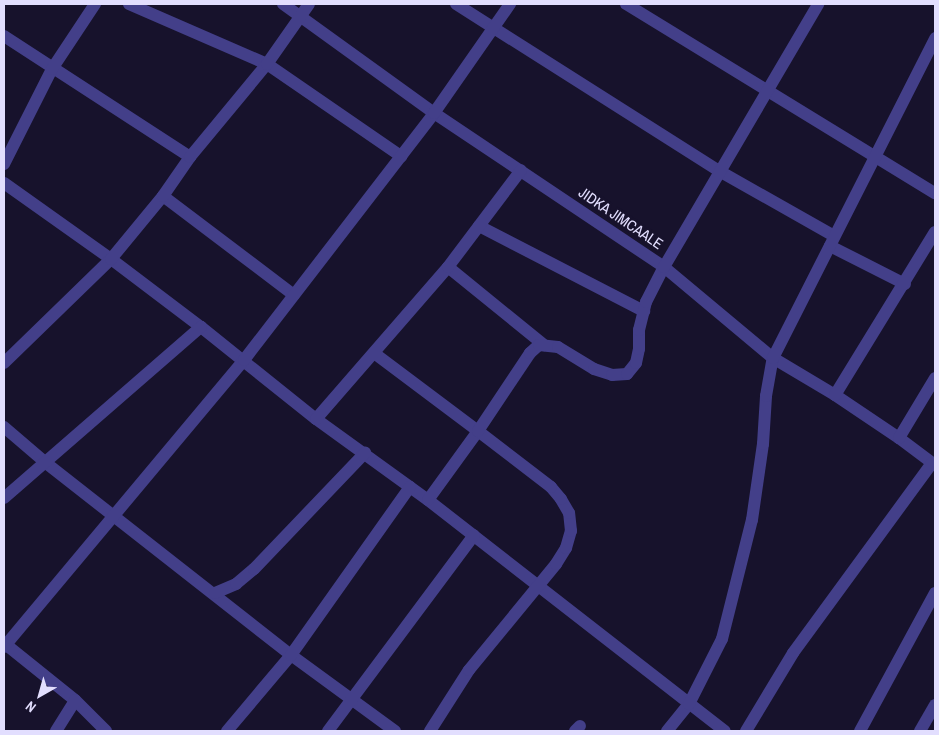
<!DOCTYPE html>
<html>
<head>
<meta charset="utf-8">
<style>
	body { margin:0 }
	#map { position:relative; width:939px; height:735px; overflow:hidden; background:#17122c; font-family:"Archivo Narrow",sans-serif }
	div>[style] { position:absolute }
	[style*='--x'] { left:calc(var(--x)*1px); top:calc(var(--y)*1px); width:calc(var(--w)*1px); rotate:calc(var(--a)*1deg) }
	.minor>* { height:12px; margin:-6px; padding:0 6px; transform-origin:6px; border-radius:6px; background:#433f89 }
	span { translate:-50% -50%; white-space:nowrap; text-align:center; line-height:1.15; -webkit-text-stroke:5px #17122c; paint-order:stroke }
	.street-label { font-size:15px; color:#e2defe }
	.frame { position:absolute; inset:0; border:5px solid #e2defe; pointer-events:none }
	.north { position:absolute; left:15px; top:670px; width:50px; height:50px; -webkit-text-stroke:4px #17122c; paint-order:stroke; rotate:218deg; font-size:14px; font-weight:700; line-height:20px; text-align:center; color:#e2defe }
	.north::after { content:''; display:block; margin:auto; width:18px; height:22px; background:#e2defe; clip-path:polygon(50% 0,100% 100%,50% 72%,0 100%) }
</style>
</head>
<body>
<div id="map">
	<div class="minor">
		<i style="--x:129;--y:4;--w:150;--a:23.5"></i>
		<i style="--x:267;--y:64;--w:163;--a:34.5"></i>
		<i style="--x:283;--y:4;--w:186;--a:35.8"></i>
		<i style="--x:434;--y:113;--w:277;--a:33.8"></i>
		<i style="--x:664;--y:267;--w:142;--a:39.9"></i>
		<i style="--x:773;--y:358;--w:72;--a:30.8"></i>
		<i style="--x:835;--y:395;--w:77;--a:33.9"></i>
		<i style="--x:899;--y:438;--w:45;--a:36.9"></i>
		<i style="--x:456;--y:4;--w:314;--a:32.4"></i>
		<i style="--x:721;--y:172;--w:130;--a:29.5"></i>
		<i style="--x:626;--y:4;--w:362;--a:31.5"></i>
		<i style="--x:4;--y:36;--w:222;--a:33"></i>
		<i style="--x:4;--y:164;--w:106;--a:-63.2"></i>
		<i style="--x:52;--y:69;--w:78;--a:-56.5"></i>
		<i style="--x:4;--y:183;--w:131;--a:35.4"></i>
		<i style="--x:111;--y:259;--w:113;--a:37.1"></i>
		<i style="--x:201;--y:327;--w:147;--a:38.7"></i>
		<i style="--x:316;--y:419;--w:138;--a:35.9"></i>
		<i style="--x:428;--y:500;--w:376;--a:37.9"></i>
		<i style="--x:163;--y:196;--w:164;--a:37.1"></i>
		<i style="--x:479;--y:226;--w:186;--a:27.3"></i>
		<i style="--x:830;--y:246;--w:84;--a:26.9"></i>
		<i style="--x:448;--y:267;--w:124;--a:39.1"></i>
		<i style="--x:374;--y:353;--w:130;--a:36.9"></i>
		<i style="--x:478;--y:431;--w:85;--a:125.9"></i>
		<i style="--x:4;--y:363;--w:149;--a:-44.2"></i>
		<i style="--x:111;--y:259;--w:82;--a:-50.5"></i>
		<i style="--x:163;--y:196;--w:47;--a:-55.3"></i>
		<i style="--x:190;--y:157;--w:121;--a:-50.4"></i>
		<i style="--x:267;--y:64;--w:73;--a:-55"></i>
		<i style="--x:835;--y:395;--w:191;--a:-58.5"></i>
		<i style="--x:316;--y:419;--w:201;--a:-49"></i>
		<i style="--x:448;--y:267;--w:121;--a:-53"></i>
		<i style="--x:4;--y:427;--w:55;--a:40.6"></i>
		<i style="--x:46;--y:463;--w:311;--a:38.1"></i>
		<i style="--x:291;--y:655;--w:129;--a:36.2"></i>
		<i style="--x:899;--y:438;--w:70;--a:-59"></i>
		<i style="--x:4;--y:498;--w:261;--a:-41"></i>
		<i style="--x:215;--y:593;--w:23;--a:-23"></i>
		<i style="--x:236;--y:584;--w:23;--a:-40"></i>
		<i style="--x:254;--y:569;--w:161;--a:-46.3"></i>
		<i style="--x:4;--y:643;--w:91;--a:38.8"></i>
		<i style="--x:75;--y:700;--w:44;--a:45"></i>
		<i style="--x:4;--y:647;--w:374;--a:-50.1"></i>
		<i style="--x:244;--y:360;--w:312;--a:-52.4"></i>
		<i style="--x:434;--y:113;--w:133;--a:-55.1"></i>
		<i style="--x:56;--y:731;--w:36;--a:-58"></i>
		<i style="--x:227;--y:731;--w:99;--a:-49.9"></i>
		<i style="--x:291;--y:655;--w:206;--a:-54.7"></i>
		<i style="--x:328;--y:731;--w:244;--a:-53.3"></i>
		<i style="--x:430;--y:731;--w:72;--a:-57.4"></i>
		<i style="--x:469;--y:670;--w:137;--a:-50.6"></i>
		<i style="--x:556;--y:564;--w:19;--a:-58"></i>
		<i style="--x:566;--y:548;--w:18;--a:-74"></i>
		<i style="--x:571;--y:531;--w:18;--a:-96"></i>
		<i style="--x:569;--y:513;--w:16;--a:-120"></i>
		<i style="--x:561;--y:499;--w:16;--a:-130"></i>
		<i style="--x:551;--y:487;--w:92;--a:-142.5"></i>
		<i style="--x:478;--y:431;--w:94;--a:-56.3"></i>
		<i style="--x:530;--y:353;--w:12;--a:-42"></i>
		<i style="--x:539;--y:345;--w:19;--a:6"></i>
		<i style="--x:558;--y:347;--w:42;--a:31.4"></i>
		<i style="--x:594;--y:369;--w:19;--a:18"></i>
		<i style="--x:612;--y:375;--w:15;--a:-4"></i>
		<i style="--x:627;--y:374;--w:14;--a:-51"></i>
		<i style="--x:636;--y:363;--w:14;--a:-78"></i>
		<i style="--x:639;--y:349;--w:19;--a:-90"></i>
		<i style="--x:639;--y:330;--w:29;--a:-76"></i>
		<i style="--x:646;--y:302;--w:39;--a:-63"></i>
		<i style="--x:664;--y:267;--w:305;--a:-59.6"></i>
		<i style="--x:575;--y:731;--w:7;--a:-45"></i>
		<i style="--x:667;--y:731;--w:35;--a:-51"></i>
		<i style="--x:689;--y:704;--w:73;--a:-63.1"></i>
		<i style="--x:722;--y:639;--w:123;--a:-75.9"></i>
		<i style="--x:752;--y:520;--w:77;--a:-81.8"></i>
		<i style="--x:763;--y:444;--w:48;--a:-86.4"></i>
		<i style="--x:766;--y:396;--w:39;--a:-80"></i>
		<i style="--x:773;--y:358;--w:359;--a:-63.1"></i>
		<i style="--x:746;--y:731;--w:91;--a:-58.9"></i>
		<i style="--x:793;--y:653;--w:235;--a:-53.8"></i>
		<i style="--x:860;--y:731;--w:157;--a:-61.5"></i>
		<i style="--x:920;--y:731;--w:30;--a:-60"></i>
	</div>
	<div class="street-label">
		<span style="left:621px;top:218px;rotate:34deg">JIDKA JIMCAALE</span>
	</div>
	<div class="frame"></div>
	<div class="north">N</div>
</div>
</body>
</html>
